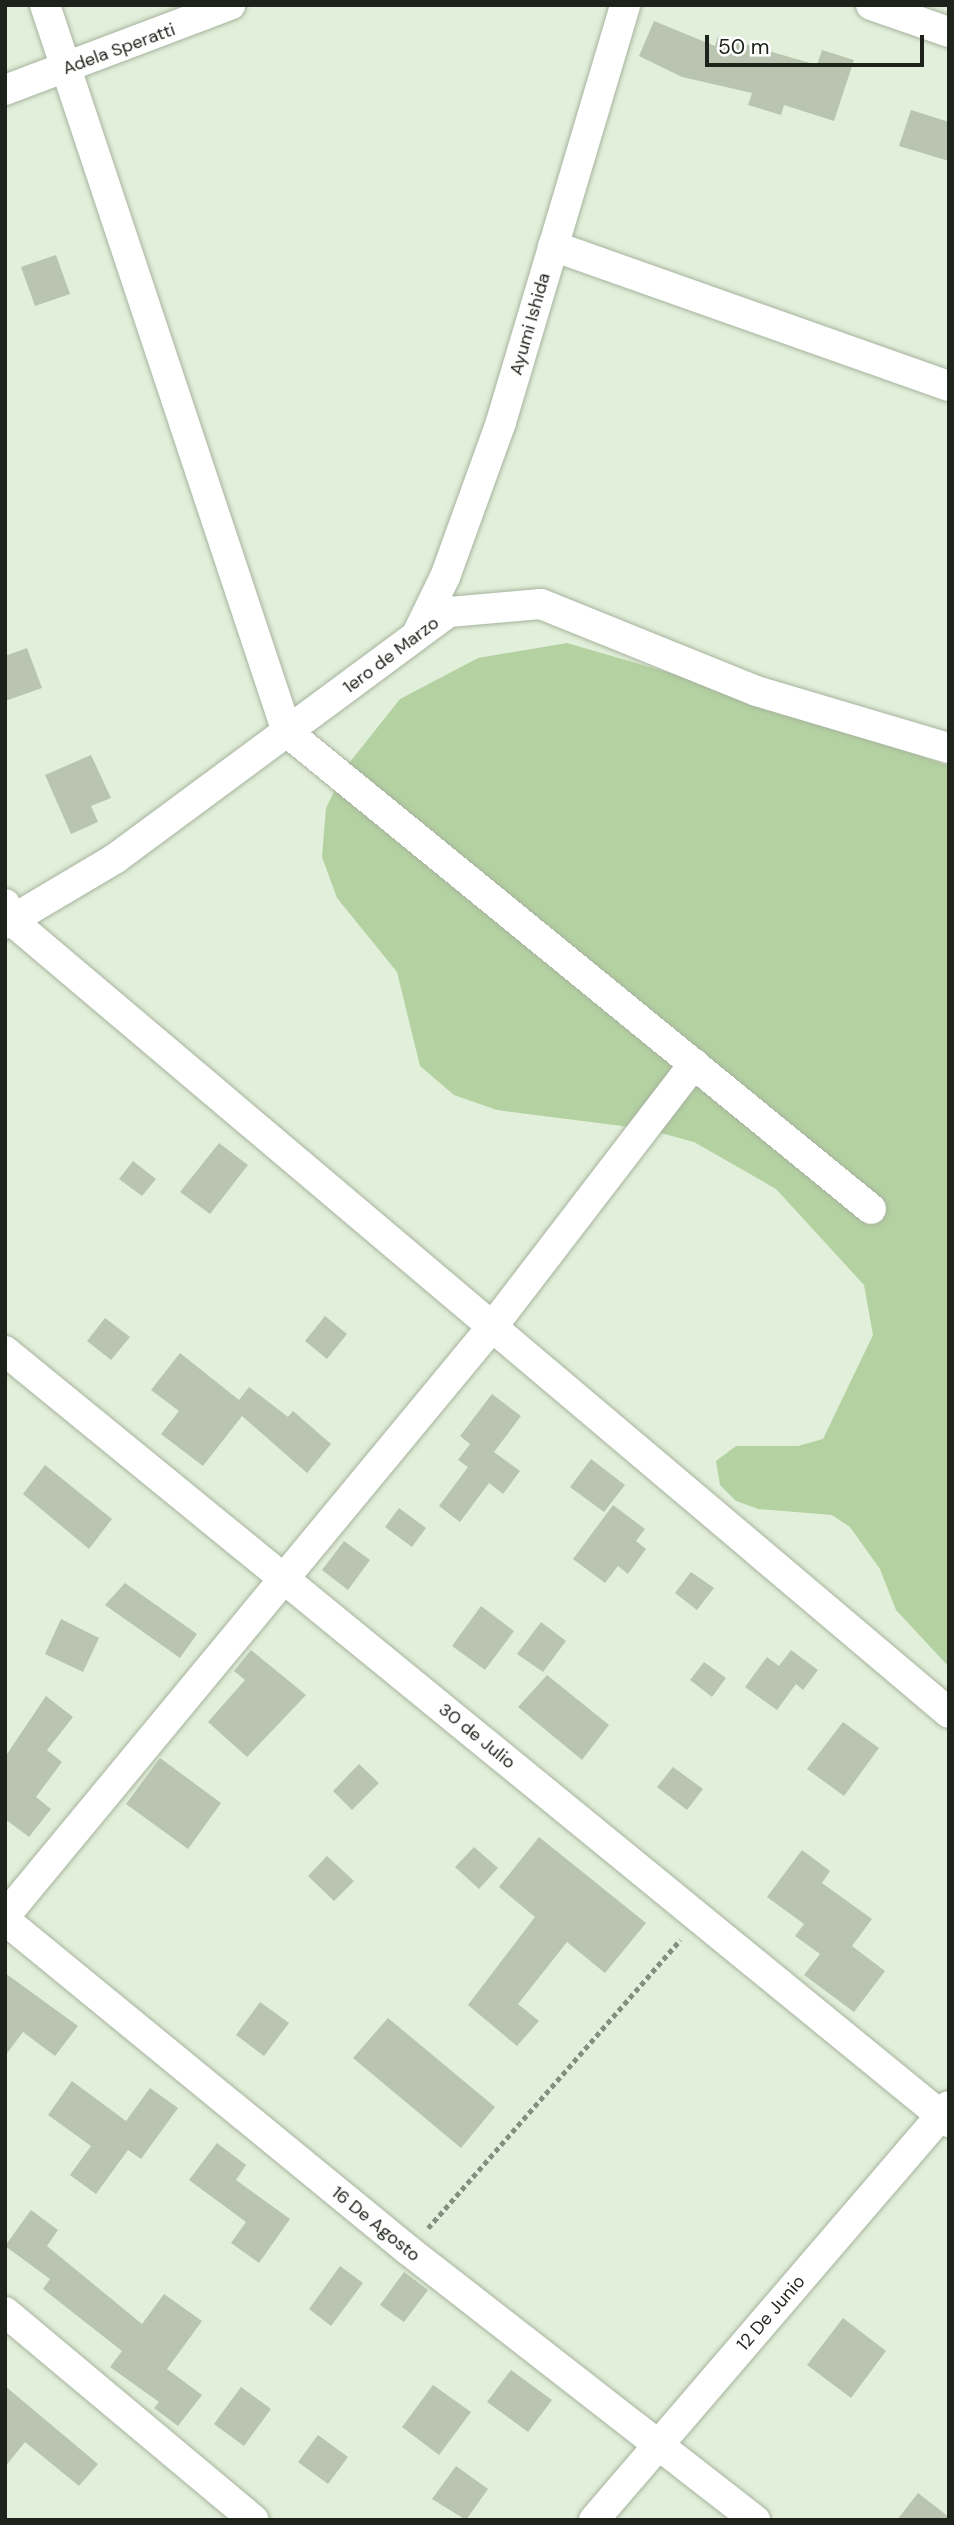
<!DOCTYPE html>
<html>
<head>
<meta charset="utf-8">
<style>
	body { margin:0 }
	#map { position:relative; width:954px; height:2525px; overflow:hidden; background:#e2efda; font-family:"DM Sans",sans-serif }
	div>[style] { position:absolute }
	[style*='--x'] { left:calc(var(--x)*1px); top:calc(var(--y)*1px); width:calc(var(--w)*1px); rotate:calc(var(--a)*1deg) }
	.green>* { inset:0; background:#b4d1a1 }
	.building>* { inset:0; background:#b9c5b0 }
	.path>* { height:4.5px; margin-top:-2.25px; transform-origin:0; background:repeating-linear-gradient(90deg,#858e7f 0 5px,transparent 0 8.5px) }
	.roads { filter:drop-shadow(0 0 2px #a6b39e) drop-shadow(0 0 2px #a6b39e) }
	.minor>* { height:30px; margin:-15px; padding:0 15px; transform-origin:15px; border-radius:15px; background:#fff }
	span { translate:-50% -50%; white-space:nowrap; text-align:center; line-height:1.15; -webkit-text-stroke:6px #fff; paint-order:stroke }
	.street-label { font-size:18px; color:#1d221a }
	.frame { position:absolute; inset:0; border:7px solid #1d221a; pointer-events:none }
	.scale { position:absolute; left:705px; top:35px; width:219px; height:32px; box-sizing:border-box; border:4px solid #1d221a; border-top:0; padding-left:9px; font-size:21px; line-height:24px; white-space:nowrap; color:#1d221a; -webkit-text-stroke:5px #fff; paint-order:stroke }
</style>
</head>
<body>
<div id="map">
	<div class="green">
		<i style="clip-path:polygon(567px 643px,753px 697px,949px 766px,949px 1667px,896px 1610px,880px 1569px,850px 1527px,832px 1515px,758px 1509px,736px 1501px,720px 1485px,716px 1461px,736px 1446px,798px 1446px,823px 1439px,873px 1335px,864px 1285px,776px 1189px,694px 1142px,646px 1129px,497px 1110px,454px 1095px,420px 1066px,397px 972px,337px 898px,322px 857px,326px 808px,346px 767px,400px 699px,478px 658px)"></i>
	</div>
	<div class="building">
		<i style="clip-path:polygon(654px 21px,715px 46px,718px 36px,817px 65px,822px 50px,854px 60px,834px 121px,784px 105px,781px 115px,748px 105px,752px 93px,682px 77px,639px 56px)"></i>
		<i style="clip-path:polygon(911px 110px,949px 122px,949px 161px,899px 146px)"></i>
		<i style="clip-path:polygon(56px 255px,70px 294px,35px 306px,21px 267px)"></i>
		<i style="clip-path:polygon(27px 648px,42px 688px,5px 701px,5px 656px)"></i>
		<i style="clip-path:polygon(91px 755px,111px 798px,91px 806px,98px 822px,71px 834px,45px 775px)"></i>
		<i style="clip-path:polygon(219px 1143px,248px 1165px,210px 1214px,180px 1192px)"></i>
		<i style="clip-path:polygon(133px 1161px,156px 1179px,142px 1196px,119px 1179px)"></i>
		<i style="clip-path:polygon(325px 1316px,347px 1334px,327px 1359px,305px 1341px)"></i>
		<i style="clip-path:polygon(105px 1318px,130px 1337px,111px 1360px,87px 1341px)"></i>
		<i style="clip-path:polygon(180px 1353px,239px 1400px,249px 1387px,288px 1417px,293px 1411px,331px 1444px,307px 1473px,242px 1416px,203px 1466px,161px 1434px,179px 1411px,151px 1390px)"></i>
		<i style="clip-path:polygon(492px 1394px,521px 1416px,494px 1452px,520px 1471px,503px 1494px,489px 1483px,460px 1522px,439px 1506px,468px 1467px,458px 1460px,470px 1444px,460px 1436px)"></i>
		<i style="clip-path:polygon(591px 1459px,625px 1485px,604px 1512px,570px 1487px)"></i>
		<i style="clip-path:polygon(45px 1465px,112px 1519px,89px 1549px,23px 1494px)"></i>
		<i style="clip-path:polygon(613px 1505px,645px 1529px,636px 1541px,646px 1549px,628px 1574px,618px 1566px,605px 1583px,573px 1559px)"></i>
		<i style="clip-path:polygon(399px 1508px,426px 1528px,412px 1547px,385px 1527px)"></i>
		<i style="clip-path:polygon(344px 1541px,370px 1560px,348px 1590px,322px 1570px)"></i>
		<i style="clip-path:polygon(691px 1572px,714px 1588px,697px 1610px,675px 1593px)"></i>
		<i style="clip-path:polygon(125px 1583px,197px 1634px,180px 1658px,105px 1605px)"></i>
		<i style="clip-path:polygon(481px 1606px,514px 1631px,485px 1670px,452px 1646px)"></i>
		<i style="clip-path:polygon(61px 1619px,99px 1638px,83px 1672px,45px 1654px)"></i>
		<i style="clip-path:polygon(541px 1622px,566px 1641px,543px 1672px,517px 1654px)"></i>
		<i style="clip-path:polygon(251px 1650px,306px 1695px,247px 1757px,208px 1722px,245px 1680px,234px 1671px)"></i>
		<i style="clip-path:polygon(791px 1650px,818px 1670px,803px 1690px,796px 1684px,777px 1710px,745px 1687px,767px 1657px,779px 1666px)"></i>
		<i style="clip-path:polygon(704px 1662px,726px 1678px,712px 1697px,690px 1680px)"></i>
		<i style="clip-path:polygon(547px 1675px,609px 1725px,582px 1760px,518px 1707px)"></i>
		<i style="clip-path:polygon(46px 1696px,73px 1717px,47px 1750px,62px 1762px,36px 1797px,51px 1809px,29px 1837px,5px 1819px,5px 1757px)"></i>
		<i style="clip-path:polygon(843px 1722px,879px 1748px,844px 1796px,807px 1769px)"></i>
		<i style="clip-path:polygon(160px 1758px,221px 1803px,188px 1849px,126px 1804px)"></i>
		<i style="clip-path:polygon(359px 1764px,379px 1783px,352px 1810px,333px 1791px)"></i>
		<i style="clip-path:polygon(673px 1767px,703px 1789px,687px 1810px,657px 1787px)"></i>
		<i style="clip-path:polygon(539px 1837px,646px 1923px,605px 1973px,567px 1942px,518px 2004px,539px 2021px,517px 2046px,468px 2005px,535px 1917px,499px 1887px)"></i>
		<i style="clip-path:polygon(474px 1847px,498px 1868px,479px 1889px,455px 1867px)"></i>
		<i style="clip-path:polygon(802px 1850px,830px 1871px,822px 1883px,872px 1919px,852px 1946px,885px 1971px,854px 2012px,804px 1975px,820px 1954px,795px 1936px,804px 1924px,767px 1897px)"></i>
		<i style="clip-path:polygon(327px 1856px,354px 1881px,334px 1901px,308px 1876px)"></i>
		<i style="clip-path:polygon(5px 1973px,78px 2026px,55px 2056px,23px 2032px,5px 2056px)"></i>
		<i style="clip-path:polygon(260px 2002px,289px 2023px,264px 2056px,236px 2035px)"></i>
		<i style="clip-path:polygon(388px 2018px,495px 2107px,461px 2148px,353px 2058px)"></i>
		<i style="clip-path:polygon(72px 2081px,126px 2121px,150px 2088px,178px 2108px,141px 2159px,128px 2150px,96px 2194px,70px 2175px,91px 2146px,48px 2115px)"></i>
		<i style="clip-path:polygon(217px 2143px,246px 2165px,236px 2180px,290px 2219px,259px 2263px,231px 2243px,246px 2222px,189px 2180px)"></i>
		<i style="clip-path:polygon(31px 2210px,58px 2230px,47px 2246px,142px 2324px,164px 2294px,202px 2321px,167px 2369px,202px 2395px,178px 2426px,154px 2408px,159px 2402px,110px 2367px,122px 2351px,43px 2289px,50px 2279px,5px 2246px)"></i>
		<i style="clip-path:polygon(340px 2266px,363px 2283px,331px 2326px,309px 2309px)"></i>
		<i style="clip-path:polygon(404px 2272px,428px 2290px,404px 2322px,380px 2305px)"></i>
		<i style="clip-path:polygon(843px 2318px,886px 2351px,851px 2398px,807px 2365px)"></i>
		<i style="clip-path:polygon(511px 2370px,552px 2400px,528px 2432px,487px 2402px)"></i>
		<i style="clip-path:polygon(433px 2385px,471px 2412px,439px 2455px,402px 2427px)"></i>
		<i style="clip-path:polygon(5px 2386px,98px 2464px,79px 2486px,25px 2442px,5px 2467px)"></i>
		<i style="clip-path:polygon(241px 2387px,271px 2409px,244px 2446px,214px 2424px)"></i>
		<i style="clip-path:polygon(318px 2435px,348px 2457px,328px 2484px,298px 2462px)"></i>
		<i style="clip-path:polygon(456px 2466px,488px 2489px,466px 2520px,432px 2499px)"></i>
		<i style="clip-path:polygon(918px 2493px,949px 2517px,949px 2520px,897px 2520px)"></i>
	</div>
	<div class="path">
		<i style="--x:428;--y:2228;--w:383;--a:-48.8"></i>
	</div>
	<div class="roads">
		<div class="minor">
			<i style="--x:45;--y:5;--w:766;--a:71.59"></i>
			<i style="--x:287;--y:732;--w:754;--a:39.24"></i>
			<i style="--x:871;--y:5;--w:83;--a:19.1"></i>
			<i style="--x:5;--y:90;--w:241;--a:-20.7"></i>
			<i style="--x:553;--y:246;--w:420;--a:19.5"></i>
			<i style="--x:418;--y:632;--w:61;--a:-63.9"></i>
			<i style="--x:445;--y:577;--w:165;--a:-70.1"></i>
			<i style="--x:501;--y:422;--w:435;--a:-73.4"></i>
			<i style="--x:5;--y:904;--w:17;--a:69"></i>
			<i style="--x:11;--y:920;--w:1228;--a:40.21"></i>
			<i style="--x:5;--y:924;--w:129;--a:-30.7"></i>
			<i style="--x:116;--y:858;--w:414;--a:-36.5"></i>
			<i style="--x:449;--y:612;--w:92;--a:-5"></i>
			<i style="--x:541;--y:604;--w:232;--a:22"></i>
			<i style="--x:756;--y:691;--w:201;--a:16.5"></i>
			<i style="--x:5;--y:1351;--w:1219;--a:39.24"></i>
			<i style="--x:5;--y:1916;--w:764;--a:-50.42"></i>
			<i style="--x:492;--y:1327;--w:332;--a:-52.5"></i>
			<i style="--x:5;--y:1920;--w:521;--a:39.31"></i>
			<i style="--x:408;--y:2250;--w:440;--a:37.9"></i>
			<i style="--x:5;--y:2312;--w:324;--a:39.9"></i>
			<i style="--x:594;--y:2520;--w:545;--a:-49.39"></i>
		</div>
	</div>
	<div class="street-label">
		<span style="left:119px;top:49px;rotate:-20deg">Adela Speratti</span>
		<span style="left:530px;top:324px;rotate:-74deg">Ayumi Ishida</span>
		<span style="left:391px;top:655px;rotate:-37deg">1ero de Marzo</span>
		<span style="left:477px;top:1736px;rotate:39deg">30 de Julio</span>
		<span style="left:376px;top:2224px;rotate:39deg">16 De Agosto</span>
		<span style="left:771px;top:2313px;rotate:-49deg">12 De Junio</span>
	</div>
	<div class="frame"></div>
	<div class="scale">50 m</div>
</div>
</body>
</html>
